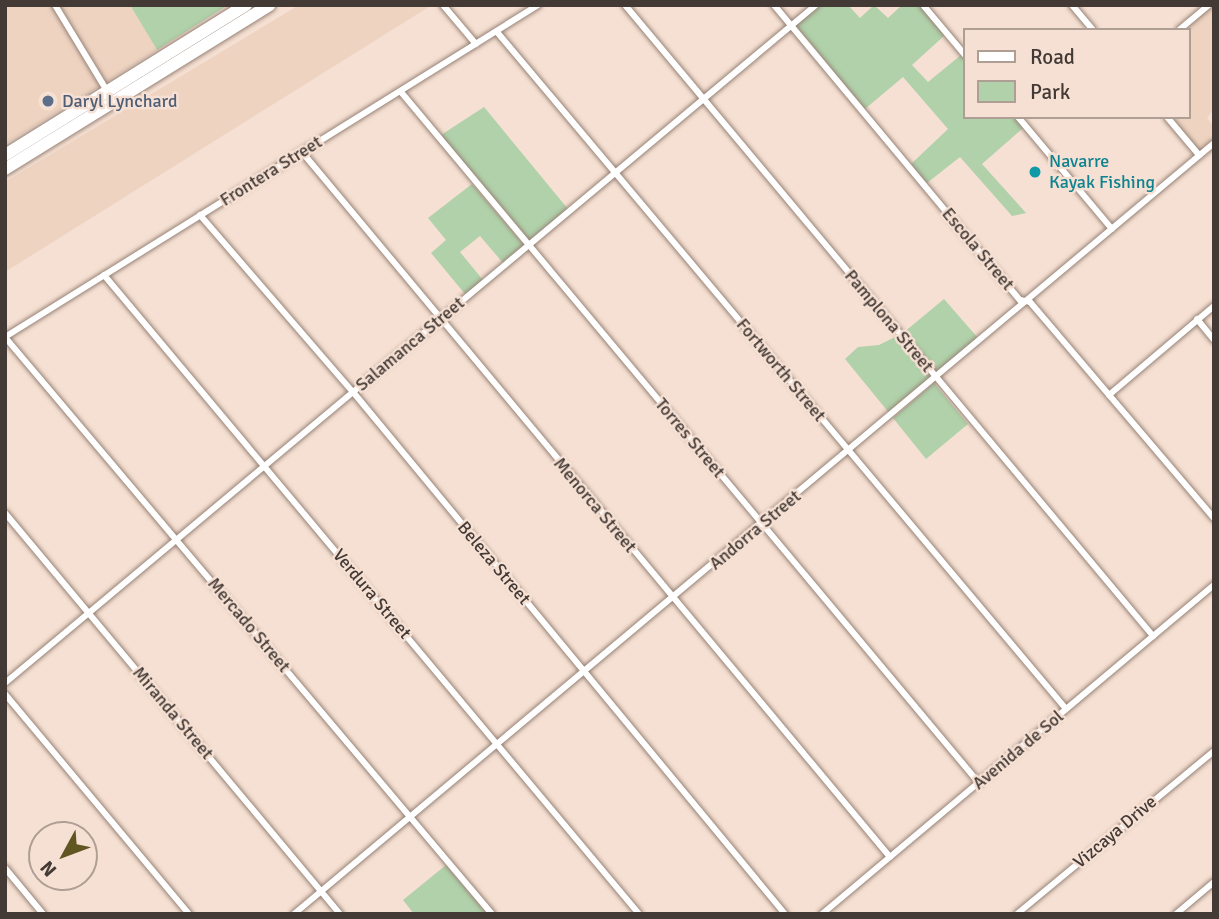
<!DOCTYPE html>
<html>
<head>
<meta charset="utf-8">
<style>
	body { margin:0 }
	#map { position:relative; width:1219px; height:919px; overflow:hidden; background:#f6e0d3; font-family:Signika,sans-serif }
	div>[style] { position:absolute }
	[style*='--x'] { left:calc(var(--x)*1px); top:calc(var(--y)*1px); width:calc(var(--w)*1px); rotate:calc(var(--a)*1deg) }
	.built>* { inset:0; background:#eed3c1 }
	.green>* { inset:0; background:#b0d1aa }
	.roads { filter:drop-shadow(0 0 2px #978377) drop-shadow(0 0 2px #978377) }
	.street>* { height:6px; margin:-3px; padding:0 3px; transform-origin:3px; border-radius:3px; background:#fff }
	.highway>* { height:12px; margin:-6px; padding:0 6px; transform-origin:6px; border-radius:6px; background:#fff }
	.dots>* { width:19px; height:19px; translate:-50% -50%; box-sizing:border-box; border:4px solid #f6e0d3; border-radius:50% }
	span { translate:-50% -50%; white-space:nowrap; text-align:center; line-height:1.15; -webkit-text-stroke:5px #f6e0d3; paint-order:stroke }
	.service-label { font-size:18px; color:#4e5e75 }
	.left { translate:0 -50%; text-align:left }
	.culture-label { font-size:18px; color:#0d838f }
	.street-label { font-size:18px; color:#433a35 }
	.frame { position:absolute; inset:0; border:7px solid #433a35; pointer-events:none }
	.legend { position:absolute; left:963px; top:28px; width:228px; height:91px; box-sizing:border-box; background:#f6e0d3; border:2px solid #ae9e94; margin:0; padding:9px 12px; list-style:none; font-size:21px; color:#433a35 }
	.legend li { display:flex; align-items:center; gap:14px; height:35px }
	.legend b { width:35px; border:2px solid #ae9e94 }
	.north { position:absolute; left:28px; top:821px; width:70px; height:70px; box-sizing:border-box; background:#f6e0d3; border:2px solid #ae9e94; border-radius:50%; rotate:229deg; font-size:19px; font-weight:700; line-height:28px; text-align:center; color:#433a35 }
	.north::after { content:''; display:block; margin:auto; width:24px; height:32px; background:#615522; clip-path:polygon(50% 0,100% 100%,50% 72%,0 100%) }
</style>
</head>
<body>
<div id="map">
	<div class="built">
		<i style="clip-path:polygon(5px 5px,52px 5px,101px 85px,5px 144px)"></i>
		<i style="clip-path:polygon(59px 5px,130px 5px,157px 50px,106px 82px)"></i>
		<i style="clip-path:polygon(299px 5px,432px 5px,5px 272px,5px 182px)"></i>
		<i style="clip-path:polygon(1203px 5px,1214px 5px,1214px 109px,1207px 118px,1214px 127px,1214px 139px,1200px 151px,1171px 117px,1189px 117px,1189px 30px,1174px 30px)"></i>
	</div>
	<div class="green">
		<i style="clip-path:polygon(130px 5px,228px 5px,157px 50px)"></i>
		<i style="clip-path:polygon(820px 5px,848px 5px,860px 18px,874px 5px,888px 18px,902px 5px,919px 5px,945px 35px,912px 65px,928px 82px,961px 55px,965px 60px,965px 117px,1014px 117px,1023px 128px,982px 164px,1026px 213px,1012px 216px,960px 157px,927px 183px,911px 164px,948px 129px,903px 77px,865px 109px,795px 25px)"></i>
		<i style="clip-path:polygon(484px 107px,568px 209px,529px 241px,441px 135px)"></i>
		<i style="clip-path:polygon(472px 184px,524px 245px,503px 263px,480px 236px,460px 252px,483px 280px,465px 294px,431px 253px,446px 240px,428px 218px)"></i>
		<i style="clip-path:polygon(944px 299px,978px 338px,937px 374px,903px 333px)"></i>
		<i style="clip-path:polygon(897px 336px,932px 378px,890px 414px,845px 359px,858px 347px,879px 345px)"></i>
		<i style="clip-path:polygon(934px 383px,968px 424px,926px 459px,893px 418px)"></i>
		<i style="clip-path:polygon(446px 865px,487px 914px,414px 914px,403px 900px)"></i>
	</div>
	<div class="roads">
		<div class="street">
			<i style="--x:55;--y:5;--w:100;--a:58.8"></i>
			<i style="--x:443;--y:5;--w:51;--a:49.8"></i>
			<i style="--x:625;--y:5;--w:823;--a:50.08"></i>
			<i style="--x:774;--y:5;--w:384;--a:50.2"></i>
			<i style="--x:1020;--y:300;--w:10;--a:11"></i>
			<i style="--x:1030;--y:302;--w:284;--a:49.6"></i>
			<i style="--x:923;--y:5;--w:65;--a:50"></i>
			<i style="--x:1072;--y:5;--w:33;--a:50"></i>
			<i style="--x:1179;--y:30;--w:39;--a:-40"></i>
			<i style="--x:497;--y:32;--w:884;--a:49.95"></i>
			<i style="--x:401;--y:92;--w:901;--a:50.09"></i>
			<i style="--x:1018;--y:117;--w:146;--a:50"></i>
			<i style="--x:1167;--y:117;--w:50;--a:49.9"></i>
			<i style="--x:302;--y:152;--w:918;--a:50.17"></i>
			<i style="--x:200;--y:215;--w:234;--a:49.2"></i>
			<i style="--x:353;--y:392;--w:678;--a:50.39"></i>
			<i style="--x:104;--y:275;--w:833;--a:50.06"></i>
			<i style="--x:1197;--y:319;--w:27;--a:51"></i>
			<i style="--x:1109;--y:395;--w:138;--a:-40.3"></i>
			<i style="--x:5;--y:513;--w:523;--a:50.12"></i>
			<i style="--x:5;--y:683;--w:1057;--a:-39.9"></i>
			<i style="--x:5;--y:694;--w:287;--a:50.1"></i>
			<i style="--x:5;--y:868;--w:60;--a:50.4"></i>
			<i style="--x:294;--y:914;--w:1200;--a:-39.96"></i>
			<i style="--x:492;--y:914;--w:755;--a:-130.17"></i>
			<i style="--x:5;--y:337;--w:628;--a:-31.92"></i>
			<i style="--x:822;--y:914;--w:512;--a:-40.01"></i>
			<i style="--x:1017;--y:914;--w:256;--a:-39.6"></i>
			<i style="--x:1176;--y:914;--w:50;--a:-40.1"></i>
		</div>
		<div class="highway">
			<i style="--x:5;--y:155;--w:284;--a:-31.9"></i>
			<i style="--x:5;--y:169;--w:311;--a:-31.8"></i>
		</div>
	</div>
	<div class="dots">
		<i style="left:48px;top:101px;background:#5c6f8a"></i>
		<i style="left:1035px;top:172px;background:#0f9aa8"></i>
	</div>
	<div class="service-label">
		<span class="left" style="left:62px;top:101px">Daryl Lynchard</span>
	</div>
	<div class="culture-label">
		<span class="left" style="left:1049px;top:172px">Navarre<br>Kayak Fishing</span>
	</div>
	<div class="street-label">
		<span style="left:271px;top:171px;rotate:-32deg">Frontera Street</span>
		<span style="left:978px;top:249px;rotate:50deg">Escola Street</span>
		<span style="left:889px;top:321px;rotate:50deg">Pamplona Street</span>
		<span style="left:410px;top:344px;rotate:-40deg">Salamanca Street</span>
		<span style="left:781px;top:370px;rotate:50deg">Fortworth Street</span>
		<span style="left:690px;top:438px;rotate:50deg">Torres Street</span>
		<span style="left:595px;top:505px;rotate:50deg">Menorca Street</span>
		<span style="left:755px;top:530px;rotate:-40deg">Andorra Street</span>
		<span style="left:494px;top:563px;rotate:50deg">Beleza Street</span>
		<span style="left:372px;top:594px;rotate:50deg">Verdura Street</span>
		<span style="left:249px;top:625px;rotate:50deg">Mercado Street</span>
		<span style="left:173px;top:713px;rotate:50deg">Miranda Street</span>
		<span style="left:1018px;top:750px;rotate:-40deg">Avenida de Sol</span>
		<span style="left:1115px;top:832px;rotate:-40deg">Vizcaya Drive</span>
	</div>
	<div class="frame"></div>
	<ul class="legend">
	<li><b style="height:9px;background:#fff"></b>Road</li>
	<li><b style="height:19px;background:#b0d1aa"></b>Park</li>
	</ul>
	<div class="north">N</div>
</div>
</body>
</html>
